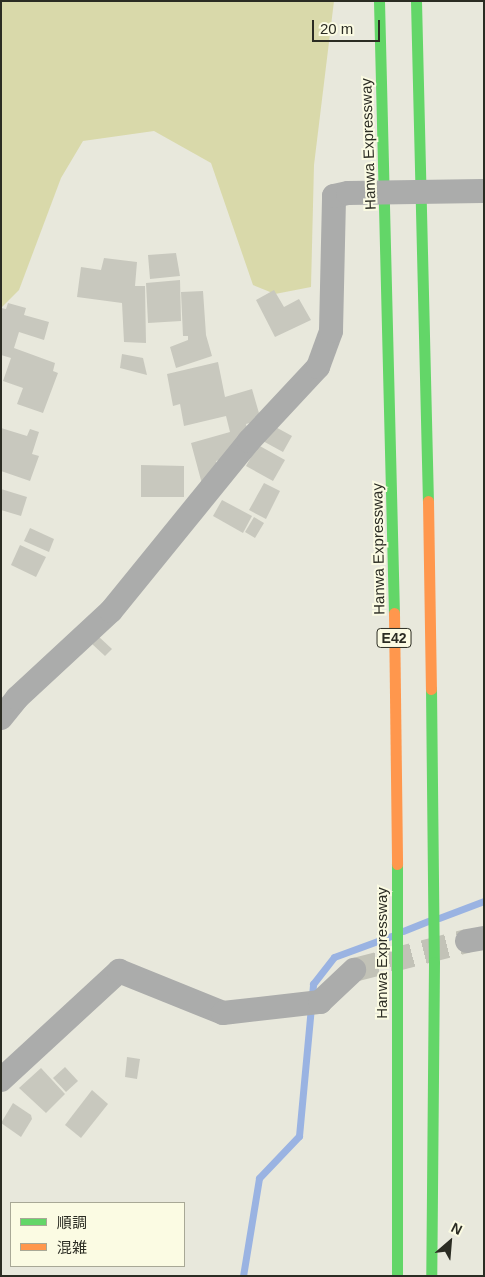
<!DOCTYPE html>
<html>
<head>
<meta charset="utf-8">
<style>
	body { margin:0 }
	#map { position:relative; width:485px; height:1277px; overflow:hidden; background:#e8e8dc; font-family:Arial,"Noto Sans JP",sans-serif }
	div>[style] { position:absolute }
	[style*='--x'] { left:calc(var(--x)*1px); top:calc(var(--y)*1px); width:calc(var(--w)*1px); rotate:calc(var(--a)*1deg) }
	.green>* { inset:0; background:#d9d9aa }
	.stream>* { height:7px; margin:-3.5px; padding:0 3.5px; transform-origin:3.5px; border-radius:3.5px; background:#9ab3e2 }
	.building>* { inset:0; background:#c8c8be }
	.street-tunnel>* { height:24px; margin-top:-12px; transform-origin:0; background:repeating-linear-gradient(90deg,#c2c2b7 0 24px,transparent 0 36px) }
	.street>* { height:24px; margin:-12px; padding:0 12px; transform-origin:12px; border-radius:12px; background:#abacab }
	.fast>* { height:11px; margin:-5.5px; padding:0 5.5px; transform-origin:5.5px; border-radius:5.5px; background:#63d668 }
	.slow>* { height:11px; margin:-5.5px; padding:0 5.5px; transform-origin:5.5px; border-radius:5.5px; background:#ff974d }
	.street-bridge>* { height:24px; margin:-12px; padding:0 12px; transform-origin:12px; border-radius:12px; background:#abacab }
	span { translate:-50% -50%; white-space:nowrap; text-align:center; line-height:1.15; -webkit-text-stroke:4px #fbfbe3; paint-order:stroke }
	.shield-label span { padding:1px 4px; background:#fbfbe3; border:1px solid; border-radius:4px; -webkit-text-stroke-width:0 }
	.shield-label { font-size:14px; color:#2b2c23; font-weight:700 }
	.street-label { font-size:15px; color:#2b2c23 }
	.frame { position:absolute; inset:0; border:2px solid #2b2c23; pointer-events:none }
	.legend { position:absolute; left:10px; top:1202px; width:175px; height:65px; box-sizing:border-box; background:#fbfbe3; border:1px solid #a8a896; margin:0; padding:6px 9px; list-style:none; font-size:15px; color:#2b2c23 }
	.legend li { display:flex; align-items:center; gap:10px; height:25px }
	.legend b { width:25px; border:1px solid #a8a896 }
	.north { position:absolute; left:425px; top:1217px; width:50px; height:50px; -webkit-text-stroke:4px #fbfbe3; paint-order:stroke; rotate:27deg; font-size:14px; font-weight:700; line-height:20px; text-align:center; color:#2b2c23 }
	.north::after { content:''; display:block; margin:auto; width:18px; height:22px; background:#2b2c23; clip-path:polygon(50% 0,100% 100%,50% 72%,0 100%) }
	.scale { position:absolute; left:312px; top:20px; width:68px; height:22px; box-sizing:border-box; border:2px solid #2b2c23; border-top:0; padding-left:6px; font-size:15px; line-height:18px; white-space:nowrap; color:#2b2c23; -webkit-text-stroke:4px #fbfbe3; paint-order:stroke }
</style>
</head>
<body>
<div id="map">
	<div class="green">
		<i style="clip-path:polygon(1px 1px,334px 1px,314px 165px,311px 287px,275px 294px,253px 285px,211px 163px,154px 131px,83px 141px,61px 178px,19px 290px,1px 308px)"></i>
	</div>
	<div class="stream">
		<i style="--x:439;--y:918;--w:48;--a:-20.7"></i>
		<i style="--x:403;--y:931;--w:27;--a:-22"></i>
		<i style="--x:243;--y:1276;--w:99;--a:-80.7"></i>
		<i style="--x:259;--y:1178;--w:58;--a:-46.4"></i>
		<i style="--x:299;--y:1136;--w:153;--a:-84.7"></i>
		<i style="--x:313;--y:984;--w:34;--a:-52"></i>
		<i style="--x:334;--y:957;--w:61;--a:-20.2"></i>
	</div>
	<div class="building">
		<i style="clip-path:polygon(176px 253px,180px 276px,150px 279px,148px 255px)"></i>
		<i style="clip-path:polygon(104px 258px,137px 262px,135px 286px,145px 286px,146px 343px,124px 342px,122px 303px,77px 297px,81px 267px,101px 270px)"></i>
		<i style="clip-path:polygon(180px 280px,181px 321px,148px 323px,146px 283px)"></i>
		<i style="clip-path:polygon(274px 290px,284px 307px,299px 299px,311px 320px,275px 337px,256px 300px)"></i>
		<i style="clip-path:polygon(203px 291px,206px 335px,212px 356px,176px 368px,170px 347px,188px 340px,188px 336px,183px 336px,181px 292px)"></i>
		<i style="clip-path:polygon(8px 303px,26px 308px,24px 315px,49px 322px,44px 340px,19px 332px,14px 348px,55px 363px,53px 371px,58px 373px,43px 413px,17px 404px,23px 388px,3px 381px,11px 358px,1px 355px,1px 308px,6px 309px)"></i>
		<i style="clip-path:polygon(122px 354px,143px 358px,147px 375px,120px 368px)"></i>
		<i style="clip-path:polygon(218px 362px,225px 397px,252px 389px,261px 420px,246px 424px,249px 437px,233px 457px,216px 461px,221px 478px,202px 484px,191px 443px,230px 432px,226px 416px,184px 426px,180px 404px,173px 406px,167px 374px)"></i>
		<i style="clip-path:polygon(270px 424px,292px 436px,283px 452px,261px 440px)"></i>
		<i style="clip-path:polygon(1px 428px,27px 436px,30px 429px,39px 432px,32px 454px,39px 456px,30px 481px,1px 471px)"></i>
		<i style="clip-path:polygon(258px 445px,285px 460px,273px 481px,246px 466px)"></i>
		<i style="clip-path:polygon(141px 465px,184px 466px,184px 497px,141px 497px)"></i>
		<i style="clip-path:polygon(264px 483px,280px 491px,266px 519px,249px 510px)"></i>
		<i style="clip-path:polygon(1px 489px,27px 497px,21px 516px,1px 510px)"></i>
		<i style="clip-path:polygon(222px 500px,252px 516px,243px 533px,213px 516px)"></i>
		<i style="clip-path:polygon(254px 517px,264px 523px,255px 538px,245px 532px)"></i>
		<i style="clip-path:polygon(30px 528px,54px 539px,49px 552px,24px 541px)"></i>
		<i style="clip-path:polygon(20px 545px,46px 557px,36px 577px,11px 565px)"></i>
		<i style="clip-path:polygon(98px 636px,112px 649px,105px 656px,91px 643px)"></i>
		<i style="clip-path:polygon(127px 1057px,140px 1059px,137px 1079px,125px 1077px)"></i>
		<i style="clip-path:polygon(65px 1067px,78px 1081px,66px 1092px,53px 1078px)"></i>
		<i style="clip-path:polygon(41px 1068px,65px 1094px,46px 1113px,19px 1088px)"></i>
		<i style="clip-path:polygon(92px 1090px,108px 1104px,81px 1138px,65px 1125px)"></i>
		<i style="clip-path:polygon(13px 1103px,31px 1115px,32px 1119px,21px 1137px,1px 1123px)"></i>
	</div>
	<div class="street-tunnel">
		<i style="--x:354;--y:970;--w:117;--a:-14.4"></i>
	</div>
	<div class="street">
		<i style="--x:1;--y:718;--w:26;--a:-51"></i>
		<i style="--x:17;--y:698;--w:128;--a:-42.8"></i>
		<i style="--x:111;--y:611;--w:219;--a:-50.9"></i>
		<i style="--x:249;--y:441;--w:101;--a:-47"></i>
		<i style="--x:318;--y:367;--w:38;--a:-70"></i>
		<i style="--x:331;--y:331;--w:135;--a:-88.7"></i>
		<i style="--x:334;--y:196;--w:14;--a:-12"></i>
		<i style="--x:467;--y:941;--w:17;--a:-10"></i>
		<i style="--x:1;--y:1080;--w:161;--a:-42.7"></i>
		<i style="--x:119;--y:971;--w:112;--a:22"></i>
		<i style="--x:223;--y:1013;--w:98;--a:-6.5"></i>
		<i style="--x:320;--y:1002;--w:47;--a:-43.3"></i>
	</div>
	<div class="fast">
		<i style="--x:379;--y:1;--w:612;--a:88.6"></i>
		<i style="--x:416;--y:1;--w:500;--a:88.63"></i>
		<i style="--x:431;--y:689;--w:273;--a:89.4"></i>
		<i style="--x:434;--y:962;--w:314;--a:90.5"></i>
		<i style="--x:397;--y:864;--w:412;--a:90"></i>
	</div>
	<div class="slow">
		<i style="--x:428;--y:501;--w:188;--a:89.1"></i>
		<i style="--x:394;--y:613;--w:251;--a:89.3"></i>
	</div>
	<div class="street-bridge">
		<i style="--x:348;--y:193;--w:135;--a:-0.8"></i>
	</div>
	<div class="shield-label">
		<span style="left:394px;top:638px">E42</span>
	</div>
	<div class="street-label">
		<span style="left:368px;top:144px;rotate:-92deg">Hanwa Expressway</span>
		<span style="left:378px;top:549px;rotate:-91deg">Hanwa Expressway</span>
		<span style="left:382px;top:953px;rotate:-90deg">Hanwa Expressway</span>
	</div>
	<div class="frame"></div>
	<ul class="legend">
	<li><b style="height:6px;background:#63d668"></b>順調</li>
	<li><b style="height:6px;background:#ff974d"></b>混雑</li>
	</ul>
	<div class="north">N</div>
	<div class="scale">20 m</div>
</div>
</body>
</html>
